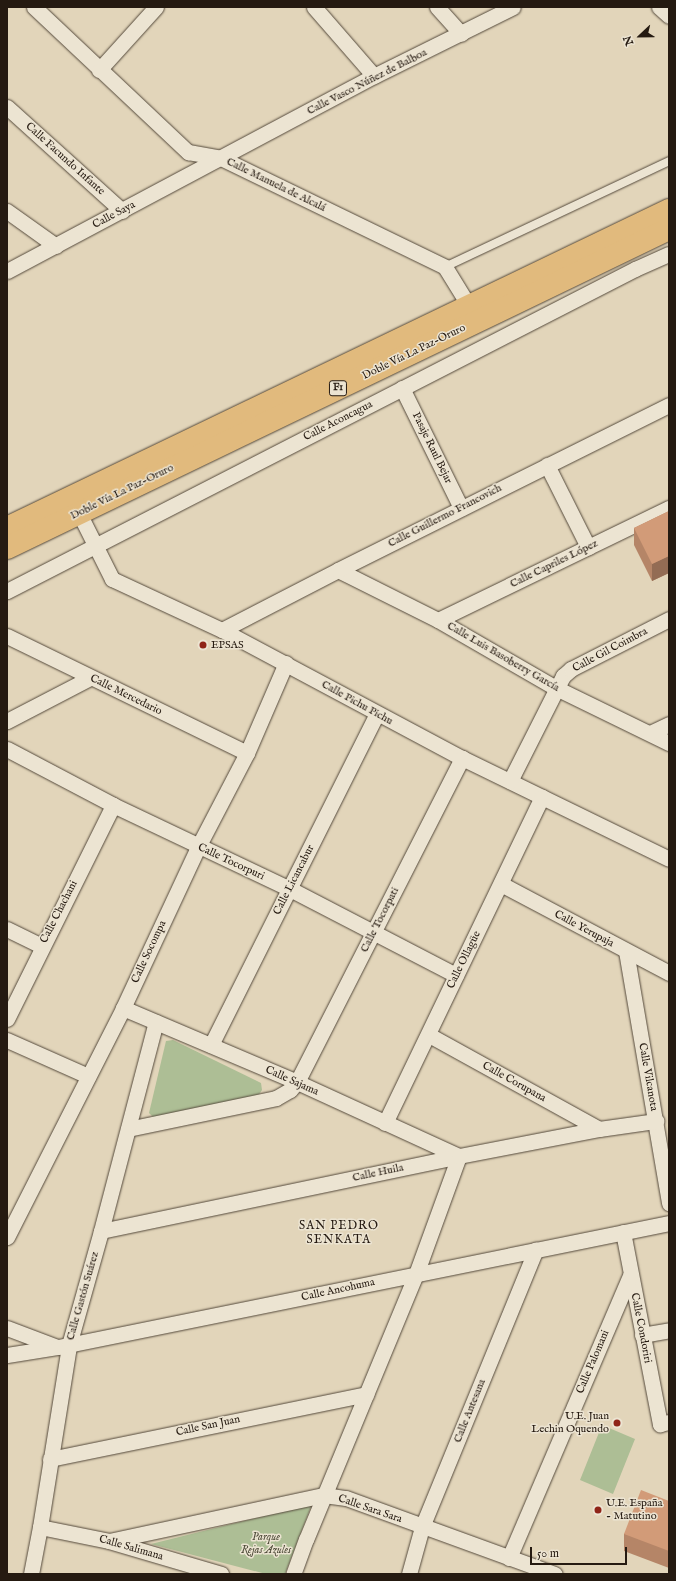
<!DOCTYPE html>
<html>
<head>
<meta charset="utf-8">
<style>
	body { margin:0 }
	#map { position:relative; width:676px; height:1581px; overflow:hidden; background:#e2d5ba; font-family:"IM FELL English",serif }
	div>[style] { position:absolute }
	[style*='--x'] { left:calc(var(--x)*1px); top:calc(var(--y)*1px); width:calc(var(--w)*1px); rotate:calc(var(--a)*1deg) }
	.green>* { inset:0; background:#adbe95 }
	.roads { filter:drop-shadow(0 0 1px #54493b) drop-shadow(0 0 1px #54493b) }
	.service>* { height:8px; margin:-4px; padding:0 4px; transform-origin:4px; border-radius:4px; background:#ece4d2 }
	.minor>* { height:15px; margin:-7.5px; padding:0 7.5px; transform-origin:7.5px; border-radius:7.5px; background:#ece4d2 }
	.trunk>* { height:22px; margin:-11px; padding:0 11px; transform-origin:11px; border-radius:11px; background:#e1ba7d }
	.wall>* { inset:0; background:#b58567 }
	.shaded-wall>* { inset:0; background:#936c54 }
	.building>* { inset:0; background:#d29b78 }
	.dots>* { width:11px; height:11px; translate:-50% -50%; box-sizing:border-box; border:2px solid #ece4d2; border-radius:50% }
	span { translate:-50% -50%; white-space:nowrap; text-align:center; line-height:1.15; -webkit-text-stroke:3px #ece4d2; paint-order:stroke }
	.shield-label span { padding:1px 3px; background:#ece4d2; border:1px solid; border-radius:3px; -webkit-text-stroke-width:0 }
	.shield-label { font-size:10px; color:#251a11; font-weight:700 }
	.street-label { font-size:11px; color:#251a11 }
	.poi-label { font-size:11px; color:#251a11 }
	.left { translate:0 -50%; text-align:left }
	.right { translate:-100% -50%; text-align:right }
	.park-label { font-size:11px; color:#4e4b39; font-style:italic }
	.neighbourhood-label { font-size:12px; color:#251a11; letter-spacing:1px }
	.frame { position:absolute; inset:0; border:8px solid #251a11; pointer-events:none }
	.north { position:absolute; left:620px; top:16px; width:40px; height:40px; -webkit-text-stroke:3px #ece4d2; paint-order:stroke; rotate:248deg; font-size:11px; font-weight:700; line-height:16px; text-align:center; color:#251a11 }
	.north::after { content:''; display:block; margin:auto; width:14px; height:18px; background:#251a11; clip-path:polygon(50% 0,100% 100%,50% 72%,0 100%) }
	.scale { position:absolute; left:530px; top:1547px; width:97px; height:18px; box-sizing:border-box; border:2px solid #251a11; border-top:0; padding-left:5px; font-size:12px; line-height:14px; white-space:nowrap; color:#251a11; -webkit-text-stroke:3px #ece4d2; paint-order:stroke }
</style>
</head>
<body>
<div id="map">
	<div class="green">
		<i style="clip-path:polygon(173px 1040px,261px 1083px,262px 1090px,258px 1096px,154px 1118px,149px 1113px,166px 1041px)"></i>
		<i style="clip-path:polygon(602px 1425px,635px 1439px,613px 1494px,580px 1480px)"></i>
		<i style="clip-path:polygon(312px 1504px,285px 1574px,266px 1574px,151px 1544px)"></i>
	</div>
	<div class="roads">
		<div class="service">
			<i style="--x:445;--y:267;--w:248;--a:-25.3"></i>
		</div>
		<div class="minor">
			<i style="--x:34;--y:7;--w:212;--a:43.3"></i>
			<i style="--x:188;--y:152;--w:34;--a:10"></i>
			<i style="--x:221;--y:158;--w:249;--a:25.9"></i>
			<i style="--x:445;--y:267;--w:46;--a:58.4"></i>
			<i style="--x:314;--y:7;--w:91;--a:49"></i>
			<i style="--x:437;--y:7;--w:36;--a:48"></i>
			<i style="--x:659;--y:7;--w:13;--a:42"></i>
			<i style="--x:99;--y:70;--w:85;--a:-47.9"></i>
			<i style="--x:7;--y:107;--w:155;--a:42.1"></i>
			<i style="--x:7;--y:211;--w:60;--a:35.5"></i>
			<i style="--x:7;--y:271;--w:416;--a:-28"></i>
			<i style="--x:374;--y:76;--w:155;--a:-26.4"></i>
			<i style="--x:402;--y:388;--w:134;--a:63.8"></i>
			<i style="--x:547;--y:465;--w:92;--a:63.4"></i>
			<i style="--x:79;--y:513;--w:74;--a:63.4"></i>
			<i style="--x:112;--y:579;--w:121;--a:24.9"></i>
			<i style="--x:222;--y:630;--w:272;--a:28.1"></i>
			<i style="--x:462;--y:758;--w:230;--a:26"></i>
			<i style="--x:338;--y:570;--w:112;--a:26.6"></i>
			<i style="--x:438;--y:620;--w:136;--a:30"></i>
			<i style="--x:556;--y:688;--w:126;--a:26"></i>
			<i style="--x:7;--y:591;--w:706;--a:-27.15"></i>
			<i style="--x:635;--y:269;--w:37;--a:-24"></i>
			<i style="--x:438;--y:620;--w:257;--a:-25.9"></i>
			<i style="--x:222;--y:630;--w:131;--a:-27.3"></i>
			<i style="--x:338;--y:570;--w:370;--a:-26.5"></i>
			<i style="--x:7;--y:636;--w:267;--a:26"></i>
			<i style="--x:7;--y:721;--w:93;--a:-27.4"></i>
			<i style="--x:650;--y:733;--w:21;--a:-25"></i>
			<i style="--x:7;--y:749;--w:120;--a:27.8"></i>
			<i style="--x:113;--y:805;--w:196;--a:25.4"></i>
			<i style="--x:290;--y:889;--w:187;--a:27.4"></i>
			<i style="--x:510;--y:781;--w:118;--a:-63.2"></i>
			<i style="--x:563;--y:676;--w:11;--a:-41"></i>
			<i style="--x:571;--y:669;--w:110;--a:-27"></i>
			<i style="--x:501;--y:884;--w:190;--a:27.9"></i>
			<i style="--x:7;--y:929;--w:39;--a:26"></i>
			<i style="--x:626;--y:951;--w:256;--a:80.3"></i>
			<i style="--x:123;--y:1008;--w:189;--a:23"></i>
			<i style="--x:297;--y:1082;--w:178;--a:24.6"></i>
			<i style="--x:459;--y:1156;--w:126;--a:110"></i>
			<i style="--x:416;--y:1274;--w:287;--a:112.5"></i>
			<i style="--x:306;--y:1539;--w:37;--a:110"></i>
			<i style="--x:7;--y:1019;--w:239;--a:-63.6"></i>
			<i style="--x:429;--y:1035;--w:194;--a:28.9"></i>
			<i style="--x:7;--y:1040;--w:89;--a:24"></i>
			<i style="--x:211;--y:1045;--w:370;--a:-63.4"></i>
			<i style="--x:385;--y:1123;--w:362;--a:-64.3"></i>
			<i style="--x:128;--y:1129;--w:151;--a:-11.8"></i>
			<i style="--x:276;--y:1098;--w:16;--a:-30"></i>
			<i style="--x:290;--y:1090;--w:11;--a:-49"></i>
			<i style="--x:297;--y:1082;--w:364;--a:-63"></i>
			<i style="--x:101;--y:1231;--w:366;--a:-11.8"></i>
			<i style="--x:459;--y:1156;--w:143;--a:-10.9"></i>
			<i style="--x:599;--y:1129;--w:58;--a:-8"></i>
			<i style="--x:623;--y:1232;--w:196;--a:79.1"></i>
			<i style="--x:660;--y:1424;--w:9;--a:-13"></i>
			<i style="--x:7;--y:1237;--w:257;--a:-63.1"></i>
			<i style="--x:123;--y:1008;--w:178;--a:-65"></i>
			<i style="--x:198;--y:847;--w:106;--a:-62.5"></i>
			<i style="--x:247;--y:753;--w:98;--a:-66.6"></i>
			<i style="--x:7;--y:1328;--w:53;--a:20.8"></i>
			<i style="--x:642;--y:1335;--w:27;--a:-10"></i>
			<i style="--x:7;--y:1355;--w:52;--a:-8.9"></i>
			<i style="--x:58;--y:1347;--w:623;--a:-11.47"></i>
			<i style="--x:50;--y:1459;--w:323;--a:-11.6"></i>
			<i style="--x:40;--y:1527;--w:70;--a:11.5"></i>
			<i style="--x:109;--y:1541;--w:117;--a:16.4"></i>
			<i style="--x:109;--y:1541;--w:220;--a:-12.1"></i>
			<i style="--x:324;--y:1495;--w:22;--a:8"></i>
			<i style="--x:346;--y:1498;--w:222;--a:20"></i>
			<i style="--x:509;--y:1558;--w:307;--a:-66.8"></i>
			<i style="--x:31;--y:1574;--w:48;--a:-79.2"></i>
			<i style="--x:40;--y:1527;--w:184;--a:-80.9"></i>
			<i style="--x:69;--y:1345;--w:118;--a:-74.3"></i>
			<i style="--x:101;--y:1231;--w:216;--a:-75.3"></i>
			<i style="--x:409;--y:1574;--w:49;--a:-74.5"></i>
			<i style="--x:422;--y:1527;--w:300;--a:-67.7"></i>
		</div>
		<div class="trunk">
			<i style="--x:7;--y:528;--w:734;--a:-25.66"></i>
			<i style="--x:7;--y:548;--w:735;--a:-25.73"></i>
		</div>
	</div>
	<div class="wall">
		<i style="clip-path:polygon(669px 511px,669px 573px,652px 581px,634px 545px,634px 528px)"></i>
		<i style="clip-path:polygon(669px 1501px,669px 1568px,624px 1551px,624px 1534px)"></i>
	</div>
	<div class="shaded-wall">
		<i style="clip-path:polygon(669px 556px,669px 573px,652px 581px,652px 564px)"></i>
	</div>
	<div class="building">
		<i style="clip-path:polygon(669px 511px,669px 556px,652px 564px,634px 528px)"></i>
		<i style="clip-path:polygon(641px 1490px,669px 1501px,669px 1551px,624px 1534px)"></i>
	</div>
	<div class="dots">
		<i style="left:203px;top:645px;background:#8f2418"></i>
		<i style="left:617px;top:1423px;background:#8f2418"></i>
		<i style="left:598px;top:1510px;background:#8f2418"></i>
	</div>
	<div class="shield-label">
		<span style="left:338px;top:388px">F1</span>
	</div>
	<div class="street-label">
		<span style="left:367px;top:82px;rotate:-27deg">Calle Vasco Núñez de Balboa</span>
		<span style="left:65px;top:159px;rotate:42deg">Calle Facundo Infante</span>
		<span style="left:276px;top:185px;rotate:26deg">Calle Manuela de Alcalá</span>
		<span style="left:114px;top:215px;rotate:-28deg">Calle Saya</span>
		<span style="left:414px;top:352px;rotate:-26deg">Doble Vía La Paz-Oruro</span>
		<span style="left:338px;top:421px;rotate:-27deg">Calle Aconcagua</span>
		<span style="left:432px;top:448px;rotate:64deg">Pasaje Raul Bejar</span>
		<span style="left:122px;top:492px;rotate:-26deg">Doble Vía La Paz-Oruro</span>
		<span style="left:445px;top:516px;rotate:-27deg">Calle Guillermo Francovich</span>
		<span style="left:554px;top:564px;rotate:-26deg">Calle Capriles López</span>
		<span style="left:610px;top:650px;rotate:-28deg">Calle Gil Coimbra</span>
		<span style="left:503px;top:657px;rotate:30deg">Calle Luis Basoberry García</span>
		<span style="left:126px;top:695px;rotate:26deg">Calle Mercedario</span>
		<span style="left:357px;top:703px;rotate:29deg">Calle Pichu Pichu</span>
		<span style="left:231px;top:862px;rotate:25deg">Calle Tocorpuri</span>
		<span style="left:294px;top:880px;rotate:-63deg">Calle Licancabur</span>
		<span style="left:59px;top:912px;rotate:-63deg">Calle Chachani</span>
		<span style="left:380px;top:920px;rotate:-63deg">Calle Tocorpati</span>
		<span style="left:584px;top:929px;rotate:28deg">Calle Yerupaja</span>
		<span style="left:149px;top:952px;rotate:-65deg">Calle Socompa</span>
		<span style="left:464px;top:960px;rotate:-64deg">Calle Ollagüe</span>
		<span style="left:648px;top:1077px;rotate:80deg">Calle Vilcanota</span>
		<span style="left:292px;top:1081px;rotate:24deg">Calle Sajama</span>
		<span style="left:514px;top:1082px;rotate:29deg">Calle Corupana</span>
		<span style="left:378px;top:1173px;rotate:-12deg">Calle Huila</span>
		<span style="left:338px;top:1290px;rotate:-12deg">Calle Ancohuma</span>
		<span style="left:83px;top:1296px;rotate:-74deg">Calle Gastón Suárez</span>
		<span style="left:641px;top:1328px;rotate:79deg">Calle Condoriri</span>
		<span style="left:593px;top:1362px;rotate:-67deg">Calle Palomani</span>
		<span style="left:470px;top:1411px;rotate:-68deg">Calle Antesana</span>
		<span style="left:208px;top:1426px;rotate:-12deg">Calle San Juan</span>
		<span style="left:370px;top:1509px;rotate:19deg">Calle Sara Sara</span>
		<span style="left:131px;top:1548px;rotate:16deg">Calle Salimana</span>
	</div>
	<div class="poi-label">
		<span class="left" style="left:211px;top:645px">EPSAS</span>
		<span class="right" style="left:609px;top:1423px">U.E. Juan<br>Lechin Oquendo</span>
		<span class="left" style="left:606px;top:1510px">U.E. España<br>- Matutino</span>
	</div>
	<div class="park-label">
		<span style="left:266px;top:1544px">Parque<br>Rejas Azules</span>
	</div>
	<div class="neighbourhood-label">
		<span style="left:339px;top:1233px">SAN PEDRO<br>SENKATA</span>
	</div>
	<div class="frame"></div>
	<div class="north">N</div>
	<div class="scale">50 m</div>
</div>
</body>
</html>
